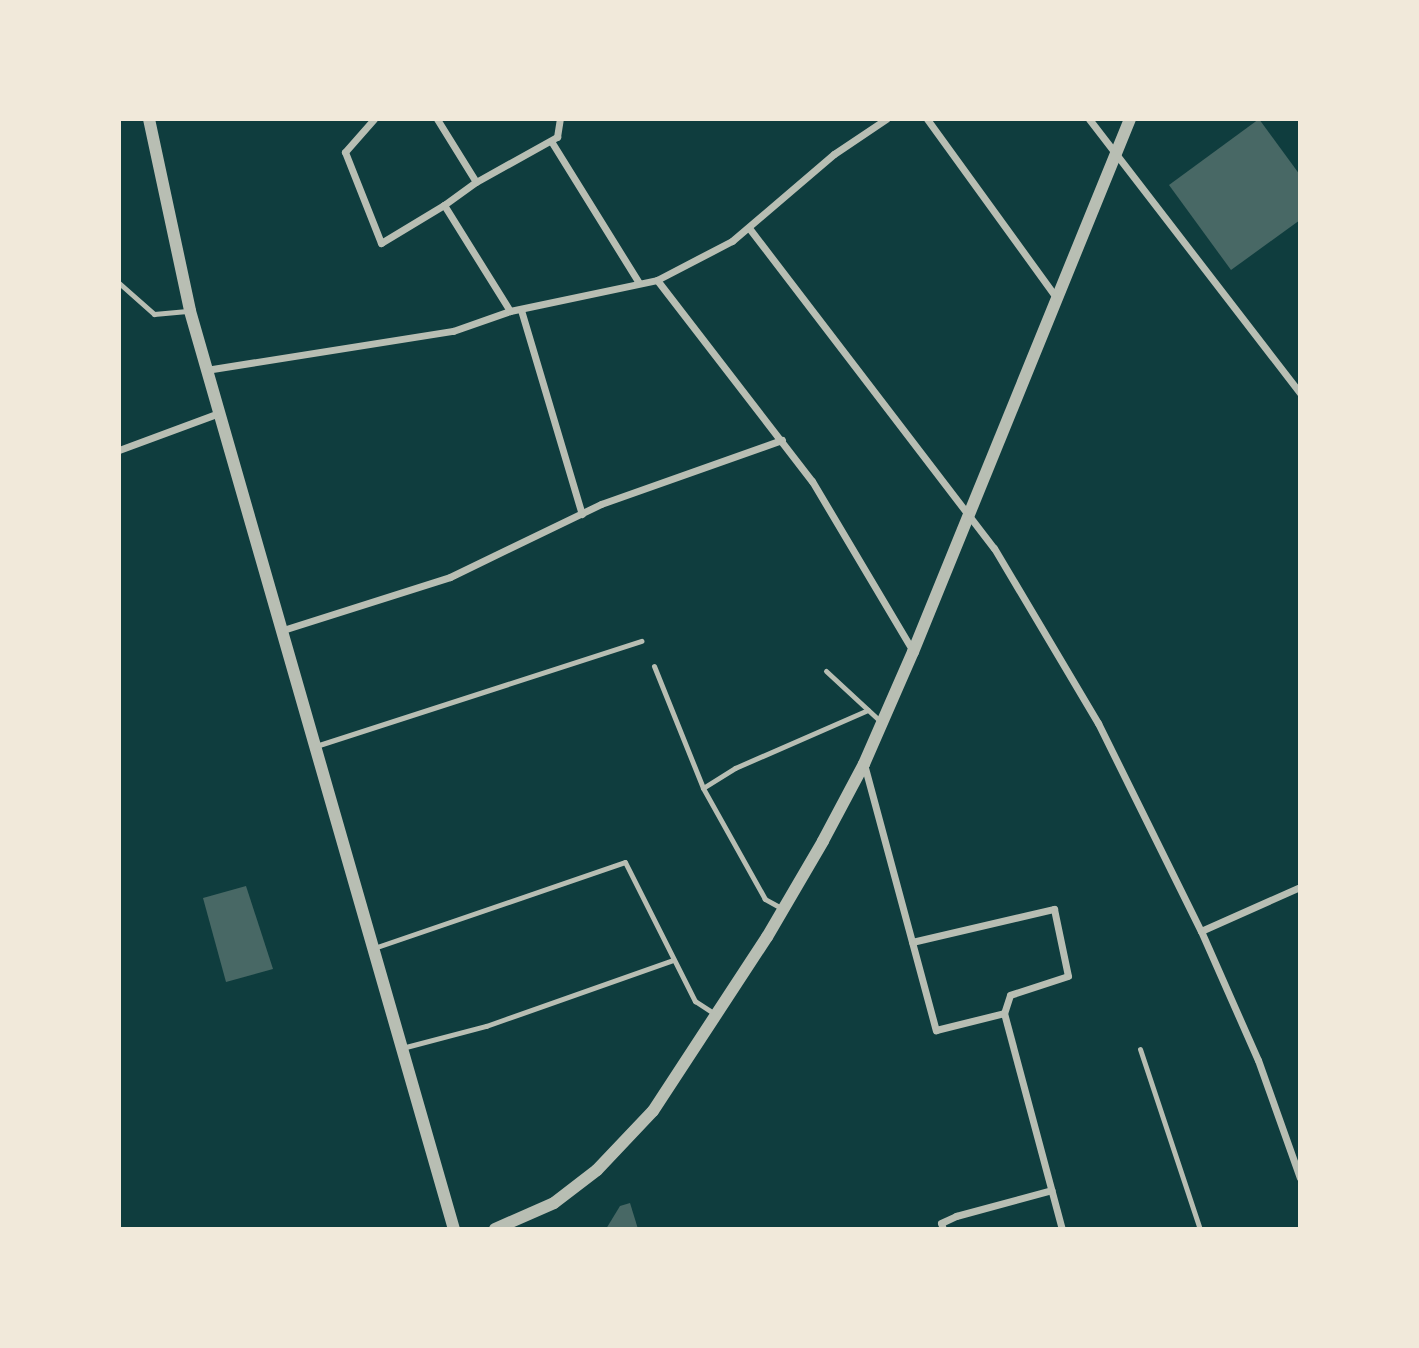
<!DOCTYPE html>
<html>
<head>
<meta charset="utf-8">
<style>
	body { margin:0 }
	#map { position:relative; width:1419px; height:1348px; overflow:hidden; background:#0f3d3e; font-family:"Source Sans 3",sans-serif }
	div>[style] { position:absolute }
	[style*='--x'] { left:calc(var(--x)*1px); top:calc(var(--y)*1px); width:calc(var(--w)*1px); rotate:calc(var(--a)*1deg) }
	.building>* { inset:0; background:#486865 }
	.service>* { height:5px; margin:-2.5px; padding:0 2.5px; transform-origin:2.5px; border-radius:2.5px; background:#b8beb3 }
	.minor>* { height:7px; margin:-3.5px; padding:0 3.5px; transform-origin:3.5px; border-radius:3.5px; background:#b8beb3 }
	.tertiary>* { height:12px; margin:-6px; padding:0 6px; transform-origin:6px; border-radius:6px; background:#b8beb3 }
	span { translate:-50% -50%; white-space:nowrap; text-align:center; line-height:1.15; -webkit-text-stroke:5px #f1e9da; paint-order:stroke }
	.frame { position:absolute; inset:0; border:121px solid #f1e9da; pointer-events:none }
</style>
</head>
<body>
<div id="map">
	<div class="building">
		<i style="clip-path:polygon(1259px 119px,1300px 175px,1300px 220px,1231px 270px,1169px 185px)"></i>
		<i style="clip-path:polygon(246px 886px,273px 969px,226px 982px,203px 898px)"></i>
		<i style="clip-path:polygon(630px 1203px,638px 1229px,606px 1229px,620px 1206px)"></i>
	</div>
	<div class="service">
		<i style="--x:119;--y:283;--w:47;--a:41.5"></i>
		<i style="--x:154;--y:314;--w:36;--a:-5"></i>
		<i style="--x:654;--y:666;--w:131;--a:68.1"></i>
		<i style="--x:826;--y:671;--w:74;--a:42.8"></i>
		<i style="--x:316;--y:746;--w:342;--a:-17.9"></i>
		<i style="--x:783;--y:909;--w:21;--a:-151"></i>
		<i style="--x:765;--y:899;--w:127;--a:-119.2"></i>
		<i style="--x:703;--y:788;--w:38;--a:-32"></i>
		<i style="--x:735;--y:768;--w:145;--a:-23.6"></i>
		<i style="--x:374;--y:948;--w:265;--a:-18.9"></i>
		<i style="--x:625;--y:862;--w:156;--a:63.3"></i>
		<i style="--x:695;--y:1001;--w:24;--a:33"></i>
		<i style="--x:402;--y:1048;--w:87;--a:-14.7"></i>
		<i style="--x:486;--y:1026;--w:198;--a:-19.4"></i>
		<i style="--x:1140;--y:1049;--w:190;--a:71.6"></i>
	</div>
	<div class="minor">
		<i style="--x:374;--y:119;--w:44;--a:131.3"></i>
		<i style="--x:345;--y:152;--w:98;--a:68.4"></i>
		<i style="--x:381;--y:243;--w:74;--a:-31.1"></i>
		<i style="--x:437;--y:119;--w:74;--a:58.2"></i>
		<i style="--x:927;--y:119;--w:218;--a:54.1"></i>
		<i style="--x:1089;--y:119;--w:346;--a:52.4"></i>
		<i style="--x:551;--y:141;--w:167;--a:58.2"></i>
		<i style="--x:749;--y:228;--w:403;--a:52.6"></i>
		<i style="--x:994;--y:548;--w:204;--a:59.3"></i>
		<i style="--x:1098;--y:723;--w:232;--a:63.7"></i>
		<i style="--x:1201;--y:931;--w:141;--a:66.2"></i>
		<i style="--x:1258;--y:1060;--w:125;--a:70.4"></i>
		<i style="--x:657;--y:280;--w:254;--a:52.4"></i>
		<i style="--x:812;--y:481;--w:198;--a:59.3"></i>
		<i style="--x:521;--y:310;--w:213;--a:73.4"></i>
		<i style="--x:510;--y:311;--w:125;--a:-121.9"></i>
		<i style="--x:444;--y:205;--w:39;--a:-36"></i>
		<i style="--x:476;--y:182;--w:93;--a:-29.1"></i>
		<i style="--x:557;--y:137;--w:18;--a:-81"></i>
		<i style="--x:206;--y:370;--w:250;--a:-9"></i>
		<i style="--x:453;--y:331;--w:60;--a:-19.3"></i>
		<i style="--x:510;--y:311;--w:150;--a:-11.9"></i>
		<i style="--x:657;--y:280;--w:85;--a:-27.5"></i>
		<i style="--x:732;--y:241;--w:134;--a:-40.5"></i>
		<i style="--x:834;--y:154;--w:63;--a:-33.9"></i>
		<i style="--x:119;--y:450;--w:107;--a:-20.3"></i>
		<i style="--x:283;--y:630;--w:175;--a:-17.6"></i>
		<i style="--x:450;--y:577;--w:168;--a:-25.8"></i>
		<i style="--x:601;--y:504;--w:192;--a:-19.5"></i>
		<i style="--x:864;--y:764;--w:276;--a:74.9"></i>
		<i style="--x:936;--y:1030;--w:70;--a:-14"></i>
		<i style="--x:1004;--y:1013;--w:224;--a:75"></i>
		<i style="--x:1201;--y:931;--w:108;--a:-24"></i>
		<i style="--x:912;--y:942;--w:146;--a:-13.1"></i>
		<i style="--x:1054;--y:909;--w:68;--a:78.2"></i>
		<i style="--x:1068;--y:976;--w:61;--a:161.9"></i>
		<i style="--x:1010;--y:995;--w:19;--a:108"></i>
		<i style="--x:943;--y:1229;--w:6;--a:-108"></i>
		<i style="--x:941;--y:1223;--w:17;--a:-25"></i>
		<i style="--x:956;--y:1216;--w:99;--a:-15.2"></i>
	</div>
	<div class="tertiary">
		<i style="--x:149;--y:119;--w:196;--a:77.9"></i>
		<i style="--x:190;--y:311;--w:955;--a:73.96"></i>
		<i style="--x:495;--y:1229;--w:64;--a:-23.8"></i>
		<i style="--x:554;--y:1203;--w:54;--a:-37.5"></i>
		<i style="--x:597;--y:1170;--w:81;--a:-46.5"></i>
		<i style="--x:653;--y:1111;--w:208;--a:-56.8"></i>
		<i style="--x:767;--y:937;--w:111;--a:-59.7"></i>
		<i style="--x:823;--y:841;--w:87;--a:-62"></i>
		<i style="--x:864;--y:764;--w:122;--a:-66.4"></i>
		<i style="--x:913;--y:652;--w:575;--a:-67.85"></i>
	</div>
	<div class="frame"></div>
</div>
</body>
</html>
